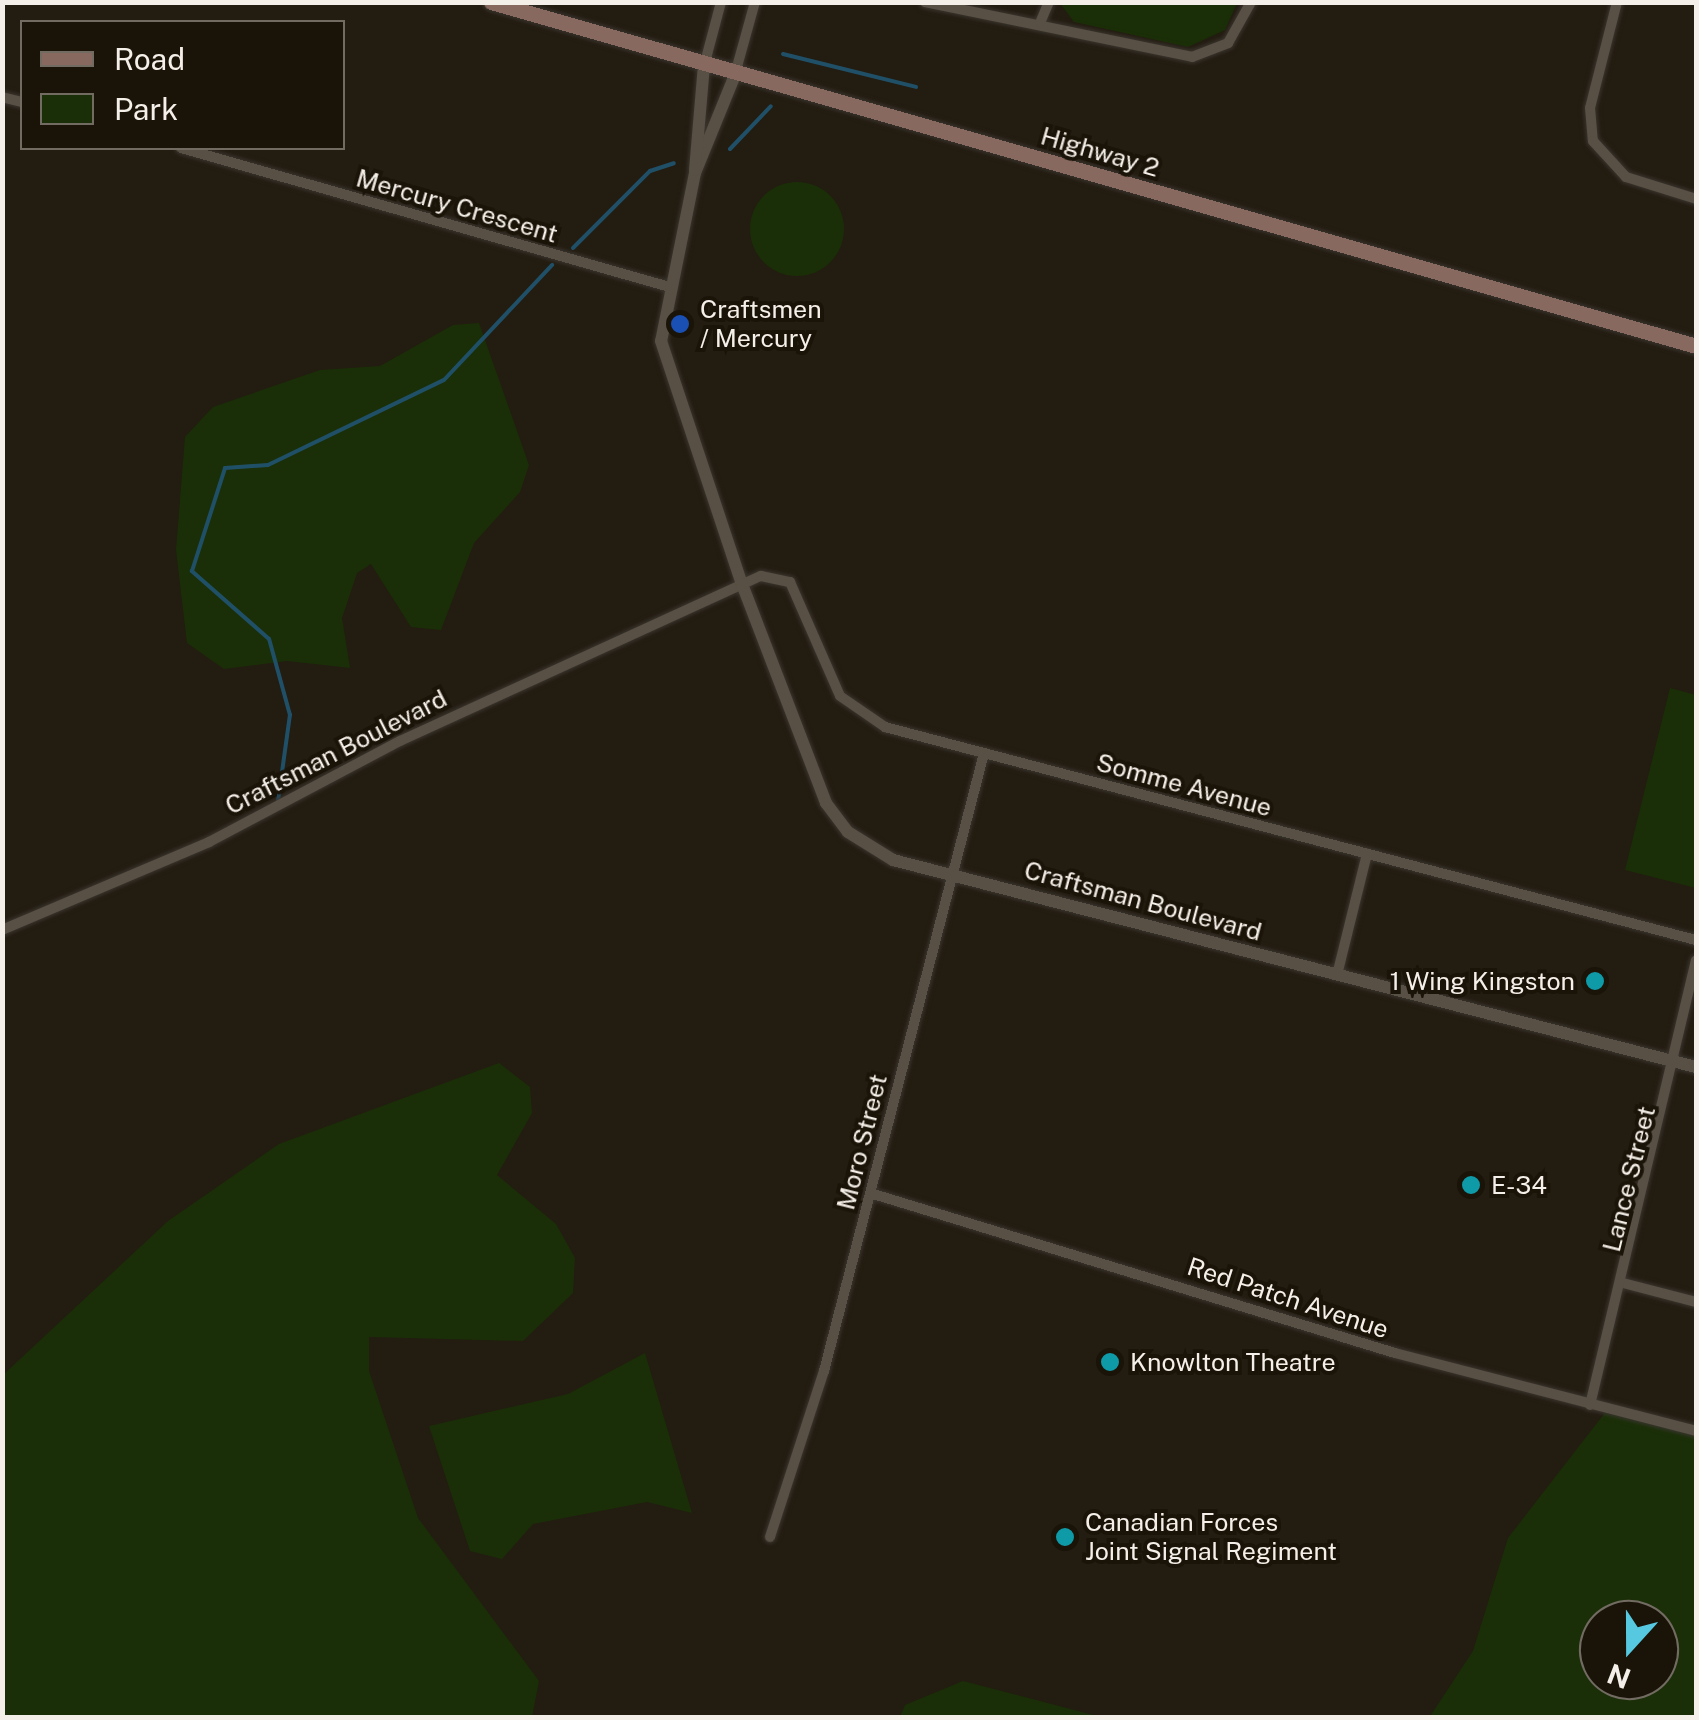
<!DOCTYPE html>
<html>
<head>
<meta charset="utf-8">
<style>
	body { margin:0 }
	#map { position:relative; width:1699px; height:1720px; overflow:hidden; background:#231c11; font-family:"Public Sans",sans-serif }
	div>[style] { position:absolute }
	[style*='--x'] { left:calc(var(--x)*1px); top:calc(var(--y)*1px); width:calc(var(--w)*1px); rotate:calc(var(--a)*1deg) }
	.green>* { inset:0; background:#1a2f07 }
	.round { border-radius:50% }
	.stream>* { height:4px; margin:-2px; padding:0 2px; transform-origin:2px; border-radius:2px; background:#205068 }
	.roads { filter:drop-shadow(0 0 2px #3a352f) drop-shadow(0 0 2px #3a352f) }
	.minor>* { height:10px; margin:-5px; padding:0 5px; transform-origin:5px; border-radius:5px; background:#585044 }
	.tertiary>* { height:12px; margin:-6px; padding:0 6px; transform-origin:6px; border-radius:6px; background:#585044 }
	.secondary>* { height:15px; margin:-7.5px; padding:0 7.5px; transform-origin:7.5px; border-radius:7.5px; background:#87695f }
	.dots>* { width:28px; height:28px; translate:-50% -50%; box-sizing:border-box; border:5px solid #1a1308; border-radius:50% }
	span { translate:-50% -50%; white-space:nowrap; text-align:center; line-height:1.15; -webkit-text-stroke:8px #1a1308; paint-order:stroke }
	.street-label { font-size:25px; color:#f4efe8 }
	.poi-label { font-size:25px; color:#f4efe8 }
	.left { translate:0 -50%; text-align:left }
	.right { translate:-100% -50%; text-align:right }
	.frame { position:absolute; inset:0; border:5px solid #f4efe8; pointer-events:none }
	.legend { position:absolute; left:20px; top:20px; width:325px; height:130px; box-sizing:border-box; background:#1a1308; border:2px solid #716b62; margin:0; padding:12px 18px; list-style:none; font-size:30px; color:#f4efe8 }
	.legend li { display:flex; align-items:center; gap:20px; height:50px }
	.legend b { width:50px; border:2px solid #716b62 }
	.north { position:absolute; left:1579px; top:1600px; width:100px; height:100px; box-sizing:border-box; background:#1a1308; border:2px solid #716b62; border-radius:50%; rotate:201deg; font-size:28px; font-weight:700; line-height:40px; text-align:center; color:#f4efe8 }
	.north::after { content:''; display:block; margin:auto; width:35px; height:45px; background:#56c9e0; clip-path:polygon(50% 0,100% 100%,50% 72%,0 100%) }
</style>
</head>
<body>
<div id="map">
	<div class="green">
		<i style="clip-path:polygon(1060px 3px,1060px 2px,1237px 3px,1225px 30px,1188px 47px,1074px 22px)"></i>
		<i class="round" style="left:750px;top:182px;width:94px;height:94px"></i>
		<i style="clip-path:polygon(479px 323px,529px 465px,520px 492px,474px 543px,441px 630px,411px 627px,371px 564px,357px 573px,342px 618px,350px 668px,287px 661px,224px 669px,187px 643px,176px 550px,185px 437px,213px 407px,320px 370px,380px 366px,453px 325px)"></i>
		<i style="clip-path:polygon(1670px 688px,1696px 695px,1696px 888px,1625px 870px)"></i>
		<i style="clip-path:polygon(499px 1063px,530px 1087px,532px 1113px,497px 1175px,556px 1224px,575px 1258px,573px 1293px,523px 1341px,369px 1337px,369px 1371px,418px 1518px,539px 1681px,532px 1717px,3px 1717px,3px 1375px,168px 1221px,279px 1144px)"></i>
		<i style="clip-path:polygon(645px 1353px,692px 1513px,647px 1502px,533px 1524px,502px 1559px,470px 1551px,429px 1426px,568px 1394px)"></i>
		<i style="clip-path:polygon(evenodd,1611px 1405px,1696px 1429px,1696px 1717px,1429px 1718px,1473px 1651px,1508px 1538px,1611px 1405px,1599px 1620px,1659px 1620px,1659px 1680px,1599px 1680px,1599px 1620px)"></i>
		<i style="clip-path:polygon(963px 1681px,1101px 1717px,900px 1717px,905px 1705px)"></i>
	</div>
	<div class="stream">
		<i style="--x:783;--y:54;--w:137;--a:13.9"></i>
		<i style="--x:730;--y:149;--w:59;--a:-46.4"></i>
		<i style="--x:573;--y:248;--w:109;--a:-45"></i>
		<i style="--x:650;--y:171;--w:25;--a:-18"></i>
		<i style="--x:278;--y:801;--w:87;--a:-82.1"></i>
		<i style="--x:290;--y:715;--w:79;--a:-105.4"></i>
		<i style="--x:269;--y:639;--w:103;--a:-138.6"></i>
		<i style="--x:192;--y:571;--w:108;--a:-72.2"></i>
		<i style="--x:225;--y:468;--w:43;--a:-4"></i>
		<i style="--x:268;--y:465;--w:195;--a:-25.8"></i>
		<i style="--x:444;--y:380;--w:158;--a:-46.8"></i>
	</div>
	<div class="roads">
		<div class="minor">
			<i style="--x:925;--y:2;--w:273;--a:11.6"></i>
			<i style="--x:1192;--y:57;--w:39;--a:-21"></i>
			<i style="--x:1228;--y:43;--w:47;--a:-60.7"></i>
			<i style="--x:1617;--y:2;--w:109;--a:104.3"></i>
			<i style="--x:1590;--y:108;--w:33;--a:85"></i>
			<i style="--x:1593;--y:141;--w:49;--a:47.5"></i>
			<i style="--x:1626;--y:177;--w:73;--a:17.4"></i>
			<i style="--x:1040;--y:23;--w:23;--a:-67"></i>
			<i style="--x:704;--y:66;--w:66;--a:-75.1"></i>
			<i style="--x:735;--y:74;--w:75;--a:-74.5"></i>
			<i style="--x:2;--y:97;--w:21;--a:14"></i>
			<i style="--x:181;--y:148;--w:504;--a:15.88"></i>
			<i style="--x:2;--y:930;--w:225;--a:-23"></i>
			<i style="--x:209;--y:842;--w:216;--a:-27.9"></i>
			<i style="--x:400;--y:741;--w:397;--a:-24.6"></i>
			<i style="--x:761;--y:576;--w:30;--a:12"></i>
			<i style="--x:790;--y:582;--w:124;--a:66.3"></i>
			<i style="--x:840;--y:696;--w:55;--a:34.6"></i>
			<i style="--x:885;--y:727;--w:839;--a:14.72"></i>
			<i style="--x:1337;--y:975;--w:125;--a:-76.1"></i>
			<i style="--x:870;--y:1193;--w:549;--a:16.95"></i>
			<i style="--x:1395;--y:1353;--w:311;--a:14.5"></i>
			<i style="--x:1623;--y:1283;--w:75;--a:14.6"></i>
			<i style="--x:1590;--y:1405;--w:457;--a:-76.6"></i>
			<i style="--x:770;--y:1537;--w:175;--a:-72"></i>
			<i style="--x:824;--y:1371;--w:638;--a:-75.48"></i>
		</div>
		<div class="tertiary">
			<i style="--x:735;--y:75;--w:106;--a:112.2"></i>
			<i style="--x:695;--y:173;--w:171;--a:101.4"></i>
			<i style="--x:661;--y:341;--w:256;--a:71.6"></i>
			<i style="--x:742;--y:584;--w:235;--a:69"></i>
			<i style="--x:826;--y:803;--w:36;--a:53"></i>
			<i style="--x:848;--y:832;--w:53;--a:31.9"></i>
			<i style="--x:893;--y:860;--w:829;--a:14.46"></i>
			<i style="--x:695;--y:170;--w:104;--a:-85.1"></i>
		</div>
		<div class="secondary">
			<i style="--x:491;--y:2;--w:1253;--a:15.93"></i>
		</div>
	</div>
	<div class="dots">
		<i style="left:680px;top:324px;background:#1a4fb4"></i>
		<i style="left:1595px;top:981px;background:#0f9aa8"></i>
		<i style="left:1471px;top:1185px;background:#0f9aa8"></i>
		<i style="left:1110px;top:1362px;background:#0f9aa8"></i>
		<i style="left:1065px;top:1537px;background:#0f9aa8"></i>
	</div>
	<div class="street-label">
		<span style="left:1100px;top:152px;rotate:16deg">Highway 2</span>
		<span style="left:457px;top:206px;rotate:16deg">Mercury Crescent</span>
		<span style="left:336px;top:752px;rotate:-27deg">Craftsman Boulevard</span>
		<span style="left:1184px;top:785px;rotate:15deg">Somme Avenue</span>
		<span style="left:1143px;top:901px;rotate:15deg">Craftsman Boulevard</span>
		<span style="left:862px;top:1142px;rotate:-76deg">Moro Street</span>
		<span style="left:1629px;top:1179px;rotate:-76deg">Lance Street</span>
		<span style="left:1288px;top:1298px;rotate:18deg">Red Patch Avenue</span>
	</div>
	<div class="poi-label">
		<span class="left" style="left:700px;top:324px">Craftsmen<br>/ Mercury</span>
		<span class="right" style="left:1575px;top:981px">1 Wing Kingston</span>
		<span class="left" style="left:1491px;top:1185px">E-34</span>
		<span class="left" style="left:1130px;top:1362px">Knowlton Theatre</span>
		<span class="left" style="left:1085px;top:1537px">Canadian Forces<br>Joint Signal Regiment</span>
	</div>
	<div class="frame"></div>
	<ul class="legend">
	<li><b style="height:12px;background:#87695f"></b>Road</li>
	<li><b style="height:28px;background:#1a2f07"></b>Park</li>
	</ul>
	<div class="north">N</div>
</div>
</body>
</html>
